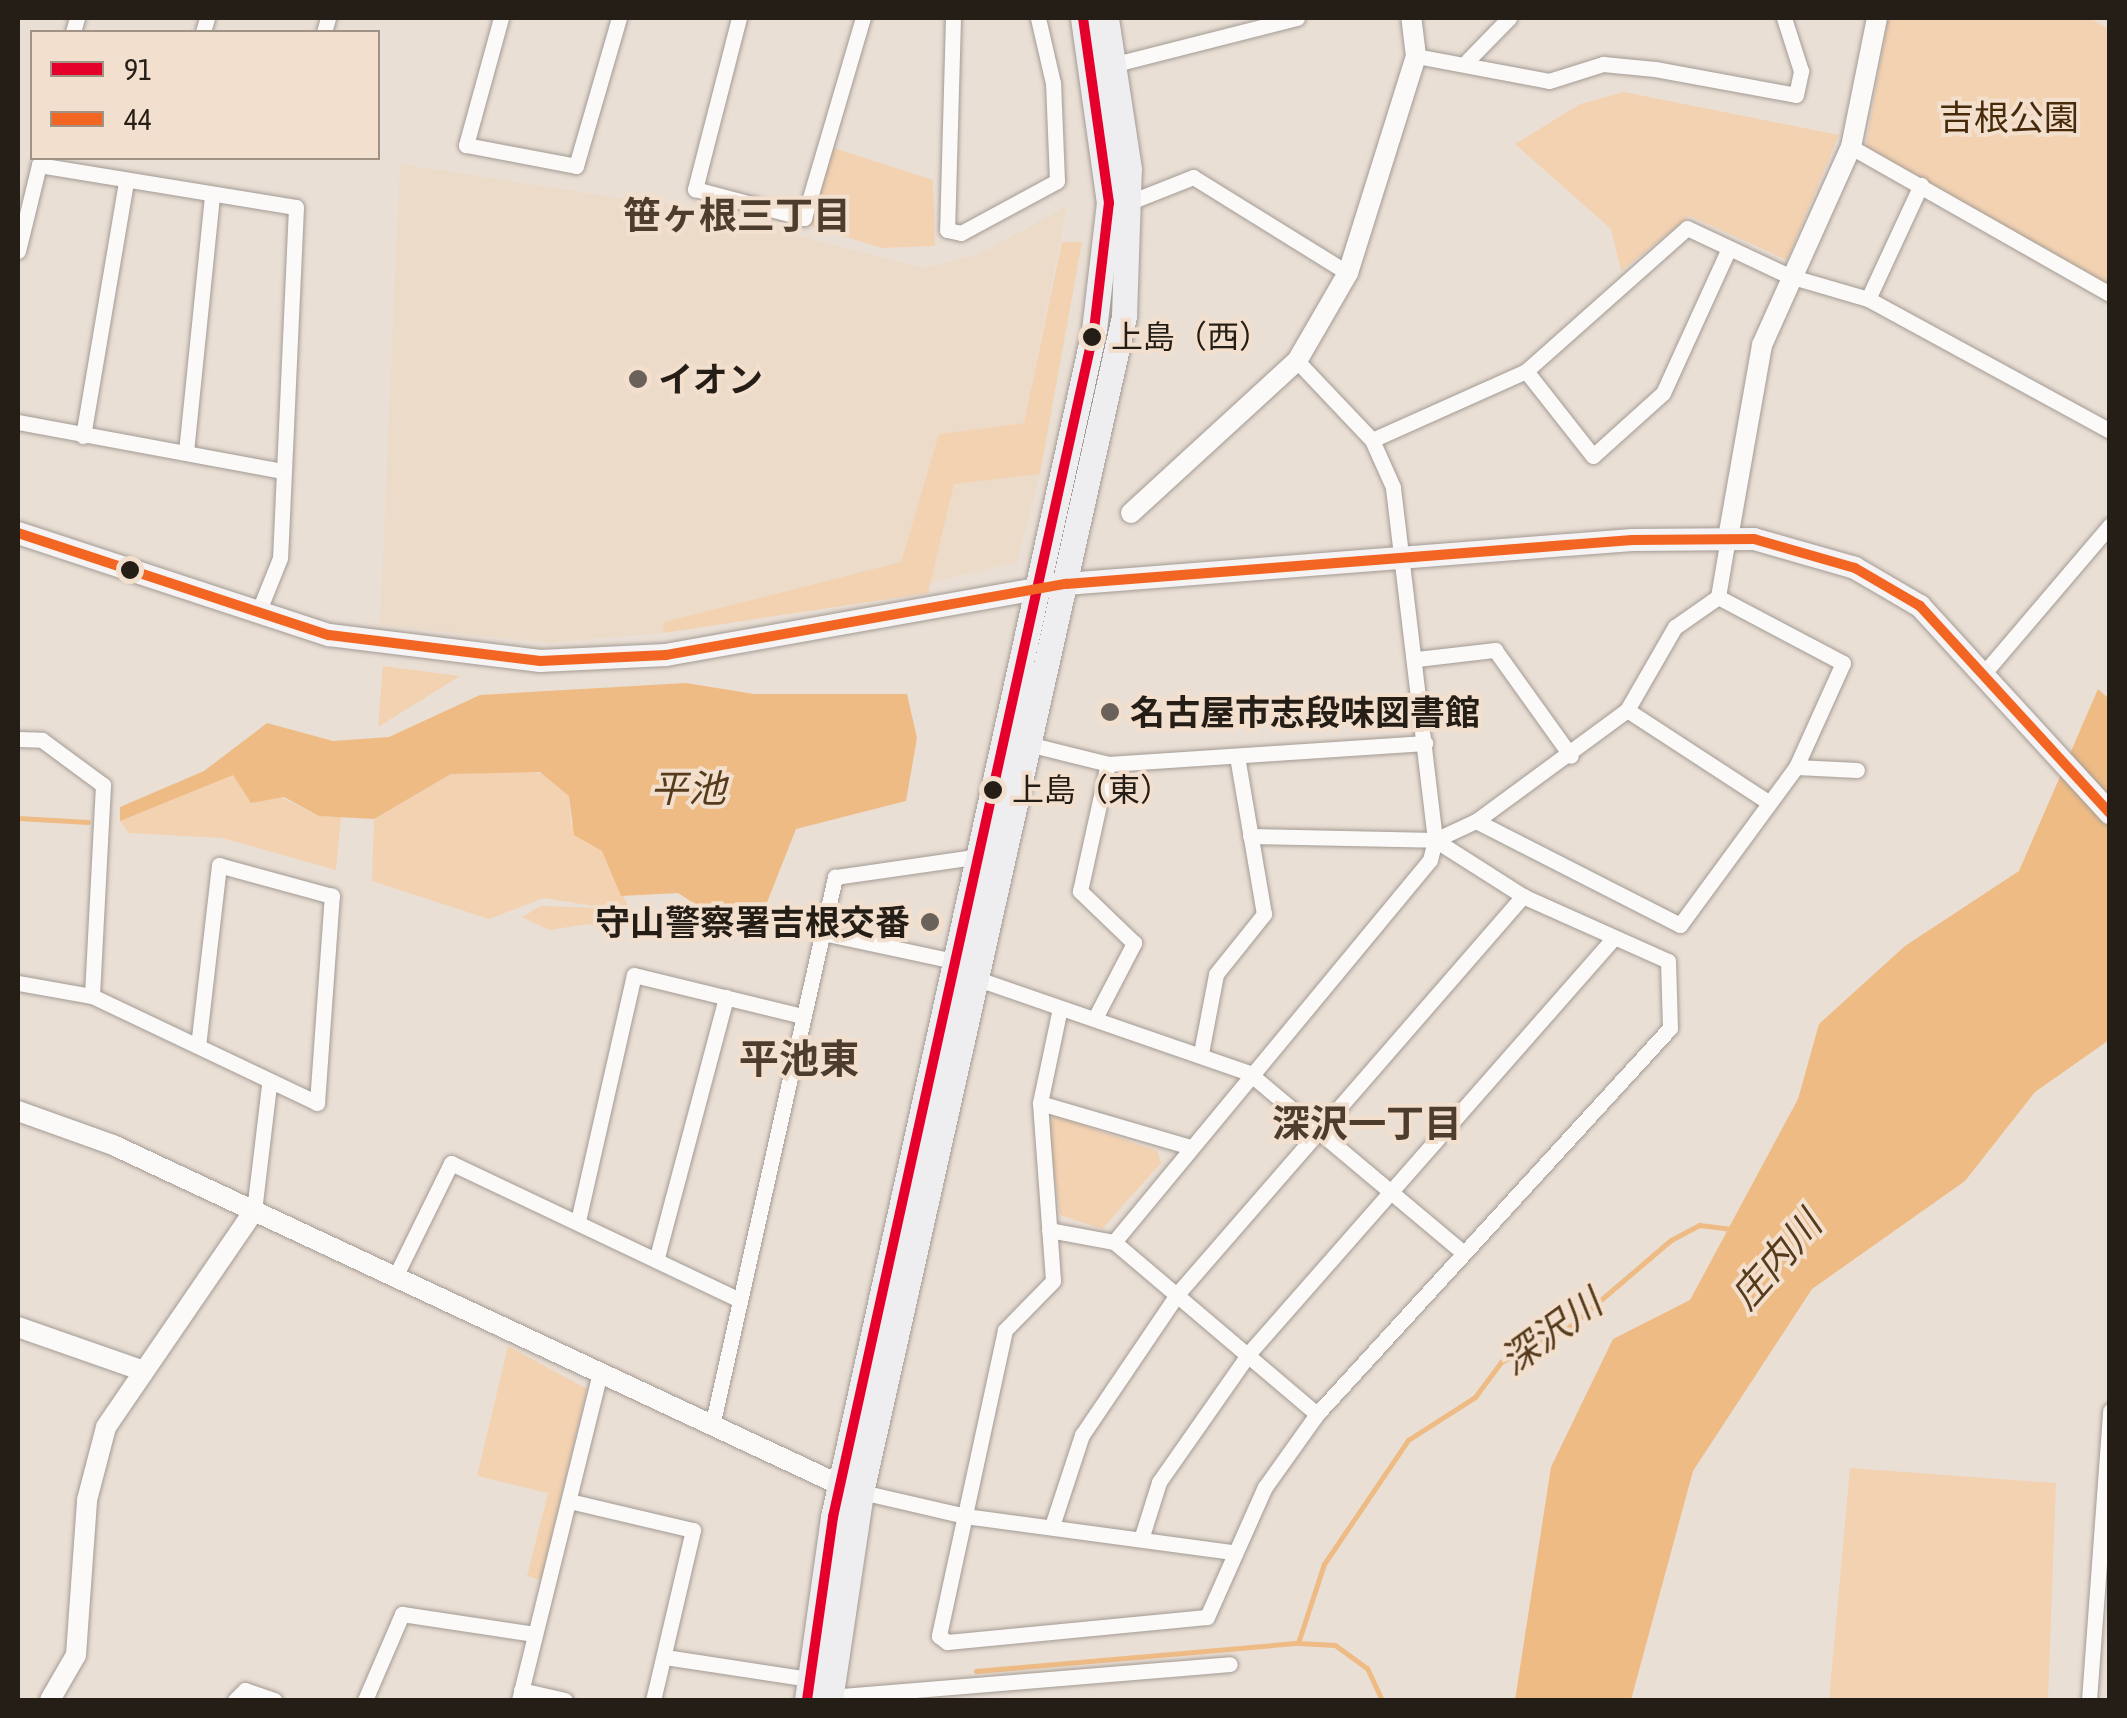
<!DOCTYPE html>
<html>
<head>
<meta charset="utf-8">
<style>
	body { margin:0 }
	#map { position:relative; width:2127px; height:1718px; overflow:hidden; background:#eadfd5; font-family:"Asap Condensed","Noto Sans JP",sans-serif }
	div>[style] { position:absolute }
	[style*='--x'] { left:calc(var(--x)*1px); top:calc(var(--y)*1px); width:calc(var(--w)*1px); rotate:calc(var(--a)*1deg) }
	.built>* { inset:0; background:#eddbc9 }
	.green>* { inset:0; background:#f3d2b2 }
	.water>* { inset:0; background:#eebb85 }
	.stream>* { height:5px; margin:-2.5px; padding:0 2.5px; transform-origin:2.5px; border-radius:2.5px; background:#eebb85 }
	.roads { filter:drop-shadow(0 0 2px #a39b94) drop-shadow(0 0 2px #a39b94) }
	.minor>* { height:15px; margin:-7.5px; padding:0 7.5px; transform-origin:7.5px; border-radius:7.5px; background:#fcfaf9 }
	.tertiary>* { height:20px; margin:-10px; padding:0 10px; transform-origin:10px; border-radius:10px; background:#fcfaf9 }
	.secondary>* { height:22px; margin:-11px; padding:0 11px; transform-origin:11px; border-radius:11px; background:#f5f3f4 }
	.primary>* { height:25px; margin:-12.5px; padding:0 12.5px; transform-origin:12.5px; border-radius:12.5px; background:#eeedf0 }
	.bus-1>* { height:10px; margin:-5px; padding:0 5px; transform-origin:5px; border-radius:5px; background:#e4002b }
	.bus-2>* { height:10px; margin:-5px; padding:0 5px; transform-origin:5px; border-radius:5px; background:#f26522 }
	.dots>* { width:28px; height:28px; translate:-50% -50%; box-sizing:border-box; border:5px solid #f2dfcd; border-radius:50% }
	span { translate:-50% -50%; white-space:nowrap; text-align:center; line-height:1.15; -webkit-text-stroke:8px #f2dfcd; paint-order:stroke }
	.bus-label { font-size:32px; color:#251e17 }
	.left { translate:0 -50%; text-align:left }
	.park-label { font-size:35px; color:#462a0a }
	.poi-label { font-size:35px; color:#251e17; font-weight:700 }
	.right { translate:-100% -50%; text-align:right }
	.neighbourhood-label { font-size:38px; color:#4c3d2e; font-weight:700 }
	.water-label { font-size:38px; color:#563a1c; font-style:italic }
	.quarter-label { font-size:40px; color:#4c3d2e; font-weight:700 }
	.frame { position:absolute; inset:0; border:20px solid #251e17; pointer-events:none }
	.legend { position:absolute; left:30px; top:30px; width:350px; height:130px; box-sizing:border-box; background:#f2dfcd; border:2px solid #a09284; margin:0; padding:12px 18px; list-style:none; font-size:30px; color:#251e17 }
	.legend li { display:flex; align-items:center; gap:20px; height:50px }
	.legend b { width:50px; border:2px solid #a09284 }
</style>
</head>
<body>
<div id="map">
	<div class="built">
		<i style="clip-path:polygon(400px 164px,702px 211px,924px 268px,979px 254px,1067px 206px,1024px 423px,939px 434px,901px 562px,665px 622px,663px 633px,550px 643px,380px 625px)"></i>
		<i style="clip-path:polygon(1040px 474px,1017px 562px,930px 583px,954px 484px)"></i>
	</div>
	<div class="green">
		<i style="clip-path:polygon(1888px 18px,2089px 18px,2109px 29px,2109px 289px,1865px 150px)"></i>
		<i style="clip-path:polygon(1624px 92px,1839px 135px,1787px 260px,1690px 216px,1621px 271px,1611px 229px,1515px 144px,1580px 104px)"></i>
		<i style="clip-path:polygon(834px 148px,933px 180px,935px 246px,882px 248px,805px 224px)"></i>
		<i style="clip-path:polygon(1062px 242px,1082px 242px,1040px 474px,954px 484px,928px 593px,663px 633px,664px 622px,901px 562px,939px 434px,1024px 423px)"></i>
		<i style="clip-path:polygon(383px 666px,460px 676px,378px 727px)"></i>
		<i style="clip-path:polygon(528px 771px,552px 776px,569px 796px,571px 824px,602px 851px,631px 912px,544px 898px,489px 919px,372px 881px,374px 819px,451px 774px)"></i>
		<i style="clip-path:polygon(234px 774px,319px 816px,341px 817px,336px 870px,222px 838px,129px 833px,120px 821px)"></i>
		<i style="clip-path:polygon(541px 906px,598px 908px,625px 926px,612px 934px,589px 924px,549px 930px,522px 917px)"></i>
		<i style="clip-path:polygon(1056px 1116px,1157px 1151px,1161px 1163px,1102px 1229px,1060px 1215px,1047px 1122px)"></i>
		<i style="clip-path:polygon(508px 1346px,587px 1389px,541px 1580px,527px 1576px,548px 1493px,477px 1476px)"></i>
		<i style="clip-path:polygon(1850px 1468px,2056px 1483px,2048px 1700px,1829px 1700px)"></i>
	</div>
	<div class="water">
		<i style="clip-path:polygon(686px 683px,754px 694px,907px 694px,917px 738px,906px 801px,796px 829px,760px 920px,735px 930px,678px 893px,621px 896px,602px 851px,574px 835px,569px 796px,540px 772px,451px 774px,374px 819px,319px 816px,284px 797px,251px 803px,233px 775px,120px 821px,120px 807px,204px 771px,267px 723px,333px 741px,389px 737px,480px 695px)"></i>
		<i style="clip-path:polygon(2098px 689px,2110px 700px,2109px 1040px,2035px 1092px,1965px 1181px,1812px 1289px,1693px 1471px,1631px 1700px,1515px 1700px,1551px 1467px,1613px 1339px,1690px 1300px,1798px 1099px,1819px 1024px,1905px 946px,2019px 871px)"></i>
	</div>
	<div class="stream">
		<i style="--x:18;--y:818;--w:70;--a:3.3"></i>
		<i style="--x:1298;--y:1643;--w:37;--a:3"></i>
		<i style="--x:1335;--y:1645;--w:39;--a:36"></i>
		<i style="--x:1367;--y:1668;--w:35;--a:65"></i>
		<i style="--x:976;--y:1671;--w:323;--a:-5"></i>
		<i style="--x:1298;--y:1643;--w:83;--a:-71.8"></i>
		<i style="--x:1324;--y:1564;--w:150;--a:-55.9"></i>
		<i style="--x:1408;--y:1440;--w:80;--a:-32.7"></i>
		<i style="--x:1475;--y:1397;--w:44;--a:-53.4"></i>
		<i style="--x:1501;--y:1362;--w:76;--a:-27.2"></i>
		<i style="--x:1569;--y:1327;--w:134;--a:-40.5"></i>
		<i style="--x:1671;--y:1240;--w:32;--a:-28"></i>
		<i style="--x:1699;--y:1225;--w:33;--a:7"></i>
	</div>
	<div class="roads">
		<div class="minor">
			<i style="--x:501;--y:18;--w:132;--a:105.4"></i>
			<i style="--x:466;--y:145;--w:112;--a:10.8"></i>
			<i style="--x:576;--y:166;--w:154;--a:-73.8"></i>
			<i style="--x:739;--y:18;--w:177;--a:104.4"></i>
			<i style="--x:695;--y:189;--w:113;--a:14.9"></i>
			<i style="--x:804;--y:218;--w:209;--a:-73.6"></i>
			<i style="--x:953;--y:18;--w:212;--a:91.6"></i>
			<i style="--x:947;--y:230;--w:14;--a:12"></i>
			<i style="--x:961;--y:233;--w:109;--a:-28.4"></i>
			<i style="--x:1057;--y:181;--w:98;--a:-92.3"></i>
			<i style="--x:1053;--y:83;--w:67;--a:-103"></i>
			<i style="--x:73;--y:32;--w:15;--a:-74"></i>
			<i style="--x:203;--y:32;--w:15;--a:-74"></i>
			<i style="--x:324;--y:32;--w:15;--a:-74"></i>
			<i style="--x:1416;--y:56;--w:135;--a:10.6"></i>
			<i style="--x:1549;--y:81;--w:57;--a:-17.5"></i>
			<i style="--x:1603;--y:64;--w:52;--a:5.5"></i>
			<i style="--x:1655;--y:69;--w:143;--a:10.4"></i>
			<i style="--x:1796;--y:95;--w:25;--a:-78"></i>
			<i style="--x:1801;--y:71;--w:56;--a:-107.8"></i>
			<i style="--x:1468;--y:60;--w:59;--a:-45.7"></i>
			<i style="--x:1116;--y:64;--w:187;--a:-14.3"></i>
			<i style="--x:1851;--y:147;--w:298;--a:29.6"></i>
			<i style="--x:1130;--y:202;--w:68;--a:-21.6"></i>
			<i style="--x:1193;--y:177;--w:182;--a:31.8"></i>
			<i style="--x:18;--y:251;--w:89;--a:-76.3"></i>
			<i style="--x:39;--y:165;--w:260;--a:9.3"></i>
			<i style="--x:296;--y:207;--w:351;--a:92.6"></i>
			<i style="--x:280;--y:558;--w:59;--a:111.8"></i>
			<i style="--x:1868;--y:299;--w:126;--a:-65.1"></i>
			<i style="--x:1526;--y:371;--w:108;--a:51.8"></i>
			<i style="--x:1593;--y:456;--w:94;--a:-42"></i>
			<i style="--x:1663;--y:393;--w:159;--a:-65.5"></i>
			<i style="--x:18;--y:422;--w:269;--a:10.5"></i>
			<i style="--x:83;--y:436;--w:258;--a:-80.4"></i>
			<i style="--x:1372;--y:440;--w:169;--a:-24.1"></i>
			<i style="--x:1526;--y:371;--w:215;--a:-41.6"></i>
			<i style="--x:1687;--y:228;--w:113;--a:25.2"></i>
			<i style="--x:1789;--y:276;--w:82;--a:16.2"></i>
			<i style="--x:1868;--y:299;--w:276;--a:28.6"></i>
			<i style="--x:186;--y:452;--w:258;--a:-84.2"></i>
			<i style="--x:1417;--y:659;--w:79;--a:-6.6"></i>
			<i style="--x:1495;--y:650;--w:130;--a:54.4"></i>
			<i style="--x:1985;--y:672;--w:193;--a:-49.6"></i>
			<i style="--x:1627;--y:710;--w:168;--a:33.1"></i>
			<i style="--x:18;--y:739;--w:24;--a:2"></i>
			<i style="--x:42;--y:740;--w:76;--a:36.4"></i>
			<i style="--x:103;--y:785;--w:211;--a:93"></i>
			<i style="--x:1028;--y:744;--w:82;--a:14"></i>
			<i style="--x:1108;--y:764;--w:318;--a:-3.8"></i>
			<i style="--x:1796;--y:767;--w:61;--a:2.8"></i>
			<i style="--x:1476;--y:821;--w:229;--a:27"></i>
			<i style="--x:1680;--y:925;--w:196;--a:-53.7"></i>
			<i style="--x:1796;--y:767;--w:114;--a:-65.7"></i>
			<i style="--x:1843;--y:663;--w:141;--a:-152.2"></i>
			<i style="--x:1250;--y:836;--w:185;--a:1.2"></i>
			<i style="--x:1435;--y:840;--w:45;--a:-24.9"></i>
			<i style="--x:1476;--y:821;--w:187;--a:-36.3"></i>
			<i style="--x:1627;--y:710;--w:96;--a:-60"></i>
			<i style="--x:1675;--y:627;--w:52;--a:-34.9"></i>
			<i style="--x:1718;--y:597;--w:60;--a:-80.4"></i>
			<i style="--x:823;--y:933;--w:138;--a:12.1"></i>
			<i style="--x:975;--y:978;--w:290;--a:19.1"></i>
			<i style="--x:1249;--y:1073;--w:275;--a:40"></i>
			<i style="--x:18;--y:983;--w:75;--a:10"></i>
			<i style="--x:92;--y:996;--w:249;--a:25.4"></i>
			<i style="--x:317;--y:1103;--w:208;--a:-85.9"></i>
			<i style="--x:332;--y:896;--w:117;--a:-164.7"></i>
			<i style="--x:219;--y:865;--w:182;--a:96.6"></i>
			<i style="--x:1060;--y:1008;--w:97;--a:101.9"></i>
			<i style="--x:1040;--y:1103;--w:178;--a:85.8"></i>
			<i style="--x:1053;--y:1281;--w:69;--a:134.4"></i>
			<i style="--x:1005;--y:1330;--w:313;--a:102.2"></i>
			<i style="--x:939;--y:1636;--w:10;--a:37"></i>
			<i style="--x:947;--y:1642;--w:261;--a:-5.5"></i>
			<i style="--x:1207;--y:1617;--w:142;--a:-66"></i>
			<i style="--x:1265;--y:1487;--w:90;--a:-54.5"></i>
			<i style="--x:1317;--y:1414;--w:523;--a:-47.56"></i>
			<i style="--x:1670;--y:1028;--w:67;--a:-91.7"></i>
			<i style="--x:1668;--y:961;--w:159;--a:-155.9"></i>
			<i style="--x:1523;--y:896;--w:104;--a:-147.5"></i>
			<i style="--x:1095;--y:1018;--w:85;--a:-62.5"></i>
			<i style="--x:1134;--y:943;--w:75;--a:-136.1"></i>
			<i style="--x:1080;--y:891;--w:130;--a:-77.6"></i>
			<i style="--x:1201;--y:1053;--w:80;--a:-79.2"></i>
			<i style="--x:1216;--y:974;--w:77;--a:-51.3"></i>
			<i style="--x:1264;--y:914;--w:160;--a:-99.7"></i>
			<i style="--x:1040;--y:1103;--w:156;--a:16.3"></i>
			<i style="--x:254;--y:1211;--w:127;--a:-83.2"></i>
			<i style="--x:578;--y:1221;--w:252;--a:-77.2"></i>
			<i style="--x:634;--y:975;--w:173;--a:13.7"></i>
			<i style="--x:1049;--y:1230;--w:66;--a:10.5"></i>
			<i style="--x:1114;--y:1242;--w:266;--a:40.3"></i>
			<i style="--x:1114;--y:1242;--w:496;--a:-50.4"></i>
			<i style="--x:1430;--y:860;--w:21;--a:-76"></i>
			<i style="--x:1435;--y:840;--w:355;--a:-96.8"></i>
			<i style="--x:1393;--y:487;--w:51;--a:-114.1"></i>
			<i style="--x:1372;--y:440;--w:109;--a:-133.5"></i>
			<i style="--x:657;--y:1257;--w:269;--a:-75.1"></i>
			<i style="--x:395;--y:1277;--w:127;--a:-63.8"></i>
			<i style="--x:451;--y:1163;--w:319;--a:25.4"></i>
			<i style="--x:712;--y:1426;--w:563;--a:-77.37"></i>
			<i style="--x:835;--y:877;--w:147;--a:-8.2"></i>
			<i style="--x:857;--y:1491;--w:111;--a:13"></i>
			<i style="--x:965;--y:1516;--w:270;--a:7.7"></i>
			<i style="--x:569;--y:1501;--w:127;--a:13.2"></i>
			<i style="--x:693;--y:1530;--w:175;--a:103.2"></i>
			<i style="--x:1052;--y:1526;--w:96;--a:-71.8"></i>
			<i style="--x:1082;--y:1435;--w:173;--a:-55.9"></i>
			<i style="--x:1179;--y:1292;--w:525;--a:-49.02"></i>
			<i style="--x:1142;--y:1536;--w:57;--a:-72.5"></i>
			<i style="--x:1159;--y:1482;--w:159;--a:-55"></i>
			<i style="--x:1250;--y:1352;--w:548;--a:-48.7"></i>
			<i style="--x:665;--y:1657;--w:145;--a:8.7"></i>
			<i style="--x:521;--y:1690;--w:45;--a:12.8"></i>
			<i style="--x:830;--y:1697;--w:401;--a:-4.7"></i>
			<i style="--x:235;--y:1700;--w:14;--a:-45"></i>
			<i style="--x:245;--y:1690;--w:31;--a:19"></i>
			<i style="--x:365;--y:1700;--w:94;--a:-66.7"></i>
			<i style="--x:402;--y:1614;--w:134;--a:8.6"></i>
			<i style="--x:519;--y:1700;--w:337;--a:-76.1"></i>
			<i style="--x:2089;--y:1700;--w:290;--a:-85.8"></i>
		</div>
		<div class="tertiary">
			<i style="--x:1131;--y:513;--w:225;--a:-42.5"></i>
			<i style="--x:1297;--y:361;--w:102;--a:-59.9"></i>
			<i style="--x:1348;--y:273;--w:227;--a:-72.6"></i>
			<i style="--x:1416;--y:56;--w:38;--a:-97"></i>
			<i style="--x:1728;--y:538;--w:196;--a:-80"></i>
			<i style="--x:1762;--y:345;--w:217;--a:-65.8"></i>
			<i style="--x:1851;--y:147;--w:132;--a:-78.6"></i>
			<i style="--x:18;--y:1111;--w:101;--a:19.7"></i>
			<i style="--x:113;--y:1145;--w:803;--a:25.06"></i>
			<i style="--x:18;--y:1327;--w:130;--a:19.3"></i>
			<i style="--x:50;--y:1700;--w:52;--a:-60"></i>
			<i style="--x:76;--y:1655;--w:155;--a:-85.9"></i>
			<i style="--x:87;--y:1500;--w:75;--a:-75.4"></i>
			<i style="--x:106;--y:1427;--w:262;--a:-55.6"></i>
		</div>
		<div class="secondary">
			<i style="--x:18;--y:533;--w:327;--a:18.2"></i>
			<i style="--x:329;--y:635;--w:213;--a:7"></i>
			<i style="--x:540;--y:661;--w:126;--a:-2.7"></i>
			<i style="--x:666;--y:655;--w:406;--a:-10.1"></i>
			<i style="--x:1066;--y:584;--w:568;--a:-4.45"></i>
			<i style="--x:1632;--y:540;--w:122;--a:-0.5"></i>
			<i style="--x:1754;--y:539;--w:105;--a:16"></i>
			<i style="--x:1855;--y:568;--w:75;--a:30.3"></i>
			<i style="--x:1920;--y:606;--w:281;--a:47.5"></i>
		</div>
		<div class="primary">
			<i style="--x:807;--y:1700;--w:185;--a:-81.9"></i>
			<i style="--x:833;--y:1517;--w:1215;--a:-77.6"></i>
			<i style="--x:1094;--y:330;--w:128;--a:-83.3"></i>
			<i style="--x:1109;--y:203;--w:187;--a:-98"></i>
			<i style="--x:830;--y:1700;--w:210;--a:-81.5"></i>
			<i style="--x:861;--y:1492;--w:1205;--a:-77.39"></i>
			<i style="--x:1124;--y:316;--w:147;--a:-88.1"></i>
			<i style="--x:1129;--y:169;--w:153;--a:-98.7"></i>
		</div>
	</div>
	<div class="bus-1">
		<i style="--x:807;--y:1700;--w:185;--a:-81.9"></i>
		<i style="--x:833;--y:1517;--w:1215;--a:-77.6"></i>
		<i style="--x:1094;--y:330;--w:128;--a:-83.3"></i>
		<i style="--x:1109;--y:203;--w:187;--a:-98"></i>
	</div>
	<div class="bus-2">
		<i style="--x:18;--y:533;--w:327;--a:18.2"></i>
		<i style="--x:329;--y:635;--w:213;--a:7"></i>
		<i style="--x:540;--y:661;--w:126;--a:-2.7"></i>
		<i style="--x:666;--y:655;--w:406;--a:-10.1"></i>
		<i style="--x:1066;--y:584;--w:568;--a:-4.45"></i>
		<i style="--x:1632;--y:540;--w:122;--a:-0.5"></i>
		<i style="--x:1754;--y:539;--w:105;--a:16"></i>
		<i style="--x:1855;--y:568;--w:75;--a:30.3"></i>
		<i style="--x:1920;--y:606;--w:281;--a:47.5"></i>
	</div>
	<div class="dots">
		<i style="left:1092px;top:337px;background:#251e17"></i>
		<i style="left:638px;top:379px;background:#6a625a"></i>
		<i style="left:130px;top:570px;background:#251e17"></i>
		<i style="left:1110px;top:712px;background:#6a625a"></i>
		<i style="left:993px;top:790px;background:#251e17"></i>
		<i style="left:930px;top:922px;background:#6a625a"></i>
	</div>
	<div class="bus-label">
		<span class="left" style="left:1111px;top:337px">上島（西）</span>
		<span class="left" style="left:1012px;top:790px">上島（東）</span>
	</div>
	<div class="park-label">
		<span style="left:2009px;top:117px">吉根公園</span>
	</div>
	<div class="poi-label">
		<span class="left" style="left:658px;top:379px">イオン</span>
		<span class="left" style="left:1130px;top:712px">名古屋市志段味図書館</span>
		<span class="right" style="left:910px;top:922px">守山警察署吉根交番</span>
	</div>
	<div class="neighbourhood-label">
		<span style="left:737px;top:216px">笹ヶ根三丁目</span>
		<span style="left:1367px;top:1124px">深沢一丁目</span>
	</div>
	<div class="water-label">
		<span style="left:688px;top:789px">平池</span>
		<span style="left:1776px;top:1260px;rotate:-49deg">庄内川</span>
		<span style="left:1551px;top:1332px;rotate:-36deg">深沢川</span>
	</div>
	<div class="quarter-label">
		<span style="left:799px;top:1059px">平池東</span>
	</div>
	<div class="frame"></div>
	<ul class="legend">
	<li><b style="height:12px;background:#e4002b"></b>91</li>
	<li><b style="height:12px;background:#f26522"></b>44</li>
	</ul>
</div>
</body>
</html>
